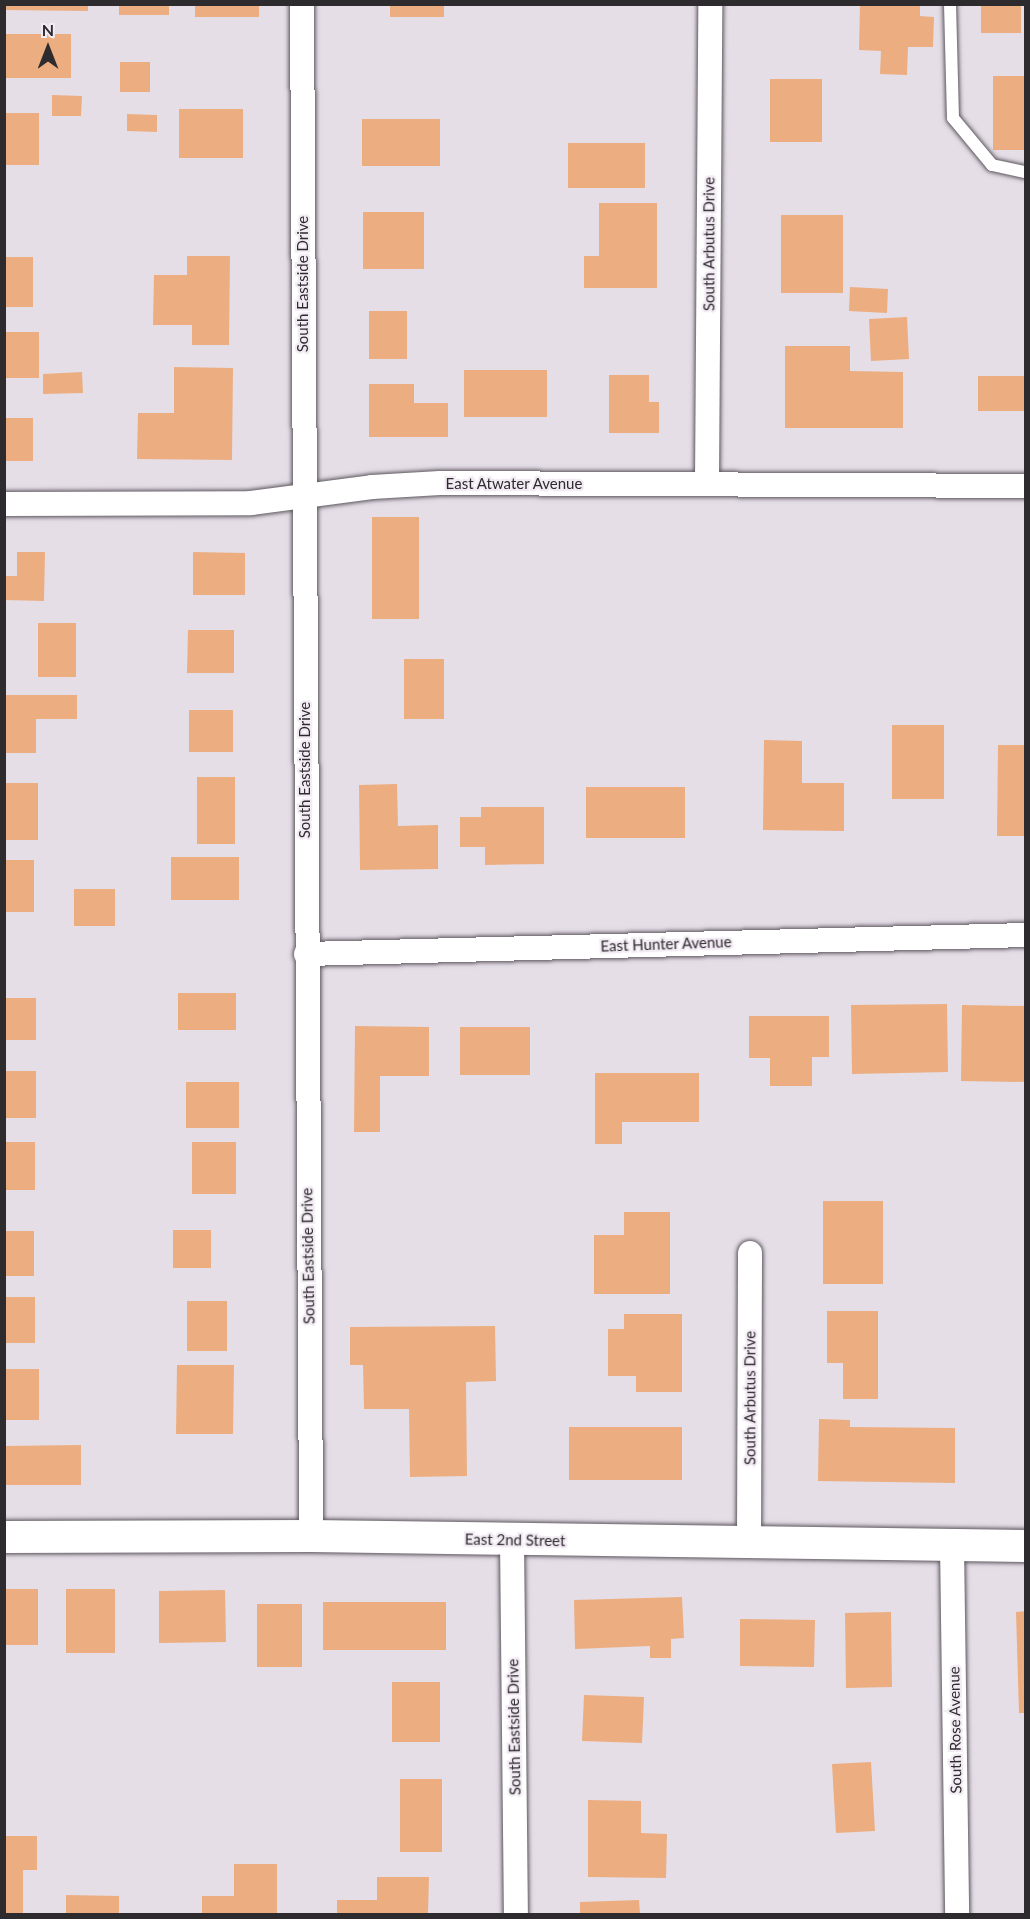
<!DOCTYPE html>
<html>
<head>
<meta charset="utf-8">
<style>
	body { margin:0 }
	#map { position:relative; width:1030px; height:1919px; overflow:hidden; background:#e5dee7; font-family:Lato,sans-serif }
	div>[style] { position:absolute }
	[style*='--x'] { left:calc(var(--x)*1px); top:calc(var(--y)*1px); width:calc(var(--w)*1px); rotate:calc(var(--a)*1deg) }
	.building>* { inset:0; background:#ecae81 }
	.roads { filter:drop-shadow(0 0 2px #5e575f) drop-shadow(0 0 2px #5e575f) }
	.service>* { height:12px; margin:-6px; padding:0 6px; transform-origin:6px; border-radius:6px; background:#fff }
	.minor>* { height:24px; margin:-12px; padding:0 12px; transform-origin:12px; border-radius:12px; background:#fff }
	.tertiary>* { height:32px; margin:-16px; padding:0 16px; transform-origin:16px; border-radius:16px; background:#fff }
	span { translate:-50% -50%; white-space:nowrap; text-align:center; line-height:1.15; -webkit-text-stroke:4.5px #f3ebf4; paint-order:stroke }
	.street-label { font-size:15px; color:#2d2b2e }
	.frame { position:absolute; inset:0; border:6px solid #2d2b2e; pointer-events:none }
	.north { position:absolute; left:18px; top:18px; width:60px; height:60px; -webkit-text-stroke:4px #f3ebf4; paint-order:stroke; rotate:0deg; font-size:16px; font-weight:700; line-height:24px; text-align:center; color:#2d2b2e }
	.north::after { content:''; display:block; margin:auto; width:21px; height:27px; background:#2d2b2e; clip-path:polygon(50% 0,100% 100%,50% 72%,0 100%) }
</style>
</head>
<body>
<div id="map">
	<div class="building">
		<i style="clip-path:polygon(119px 4px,169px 4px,169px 15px,119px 15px)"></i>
		<i style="clip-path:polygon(195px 4px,259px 4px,259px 17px,195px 17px)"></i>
		<i style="clip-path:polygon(390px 4px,444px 4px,444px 17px,390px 17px)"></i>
		<i style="clip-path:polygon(860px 4px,920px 4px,920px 16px,934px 17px,933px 47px,908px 47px,907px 75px,880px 74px,881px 51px,859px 50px)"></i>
		<i style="clip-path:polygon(981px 4px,1021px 4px,1021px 33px,981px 33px)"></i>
		<i style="clip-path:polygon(4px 5px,88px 5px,88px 11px,4px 10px)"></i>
		<i style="clip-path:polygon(4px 34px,71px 34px,71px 78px,4px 78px)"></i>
		<i style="clip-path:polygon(120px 62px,150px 62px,150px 92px,120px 92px)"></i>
		<i style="clip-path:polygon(993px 76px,1026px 76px,1026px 150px,993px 150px)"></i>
		<i style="clip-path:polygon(770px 79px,822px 79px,822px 142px,770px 142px)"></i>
		<i style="clip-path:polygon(52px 95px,82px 96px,81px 116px,52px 116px)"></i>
		<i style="clip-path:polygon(179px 109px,243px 109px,243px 158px,179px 158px)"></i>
		<i style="clip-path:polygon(4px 113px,39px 113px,39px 165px,4px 165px)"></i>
		<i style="clip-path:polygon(127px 114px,157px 115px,157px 132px,127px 131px)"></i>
		<i style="clip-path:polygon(362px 119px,440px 119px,440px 166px,362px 166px)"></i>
		<i style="clip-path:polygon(568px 143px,645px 143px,645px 188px,568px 188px)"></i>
		<i style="clip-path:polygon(599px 203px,657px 203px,657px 288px,584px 288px,584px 256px,599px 256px)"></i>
		<i style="clip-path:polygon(363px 212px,424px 212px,424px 269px,363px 269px)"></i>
		<i style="clip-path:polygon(781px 215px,843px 215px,843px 293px,781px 293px)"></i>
		<i style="clip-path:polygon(187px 256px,230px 256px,229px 345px,192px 345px,192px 325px,153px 325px,154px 275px,187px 275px)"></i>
		<i style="clip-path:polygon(4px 257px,33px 257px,33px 307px,4px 307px)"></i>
		<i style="clip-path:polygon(850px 287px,888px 289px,887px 313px,849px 311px)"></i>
		<i style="clip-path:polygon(369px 311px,407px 311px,407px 359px,369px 359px)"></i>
		<i style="clip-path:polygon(907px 317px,909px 359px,871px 361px,869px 319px)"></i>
		<i style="clip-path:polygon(4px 332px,39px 332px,39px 378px,4px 378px)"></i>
		<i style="clip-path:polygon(785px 346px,850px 346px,850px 371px,903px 372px,903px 428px,785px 428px)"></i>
		<i style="clip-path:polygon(174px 367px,233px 368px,232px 460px,137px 459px,138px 413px,174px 413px)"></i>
		<i style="clip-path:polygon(464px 370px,547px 370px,547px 417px,464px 417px)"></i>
		<i style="clip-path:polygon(82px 372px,83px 393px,43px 394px,43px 374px)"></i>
		<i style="clip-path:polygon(609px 375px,649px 375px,649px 402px,659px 402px,659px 433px,609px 433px)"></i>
		<i style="clip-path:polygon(978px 376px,1026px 376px,1026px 411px,978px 411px)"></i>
		<i style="clip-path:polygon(369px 384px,414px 384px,414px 403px,448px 403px,448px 437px,369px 437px)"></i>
		<i style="clip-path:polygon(5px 418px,33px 418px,33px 461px,5px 461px)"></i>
		<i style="clip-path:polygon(372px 517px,419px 517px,419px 619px,372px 619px)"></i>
		<i style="clip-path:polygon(17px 552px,45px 552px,44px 601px,4px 600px,4px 576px,17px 576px)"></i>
		<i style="clip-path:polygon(193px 552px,245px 553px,245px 595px,193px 595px)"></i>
		<i style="clip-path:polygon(38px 623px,76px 623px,76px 677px,38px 677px)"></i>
		<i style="clip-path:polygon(188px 630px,234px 630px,234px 673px,187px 673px)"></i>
		<i style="clip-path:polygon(404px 659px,444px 659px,444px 719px,404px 719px)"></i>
		<i style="clip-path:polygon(4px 695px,77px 695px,77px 719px,36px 719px,36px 753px,4px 753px)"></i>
		<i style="clip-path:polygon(189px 710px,233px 710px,233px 752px,189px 752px)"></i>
		<i style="clip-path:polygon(892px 725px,944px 725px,944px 799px,892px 799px)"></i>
		<i style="clip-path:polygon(764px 740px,802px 741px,802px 783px,844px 783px,844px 831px,763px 830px)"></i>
		<i style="clip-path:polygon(998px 745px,1025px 745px,1026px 836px,997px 836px)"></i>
		<i style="clip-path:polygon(197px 777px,235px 777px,235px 844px,197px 844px)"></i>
		<i style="clip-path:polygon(4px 783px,38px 783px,38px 840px,4px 840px)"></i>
		<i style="clip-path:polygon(397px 784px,398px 826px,438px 825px,438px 869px,360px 870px,359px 785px)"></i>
		<i style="clip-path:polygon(586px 787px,685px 787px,685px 838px,586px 838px)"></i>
		<i style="clip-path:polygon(481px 807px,544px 807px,544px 864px,485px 865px,485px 847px,460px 847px,460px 817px,481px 817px)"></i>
		<i style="clip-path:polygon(171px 857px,239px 857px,239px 900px,171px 900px)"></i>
		<i style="clip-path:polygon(4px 860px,34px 860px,34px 912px,4px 912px)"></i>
		<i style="clip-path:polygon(74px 889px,115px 889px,115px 926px,74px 926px)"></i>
		<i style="clip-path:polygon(178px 993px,236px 993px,236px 1030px,178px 1030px)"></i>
		<i style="clip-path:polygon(4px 998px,36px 998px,36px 1040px,4px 1040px)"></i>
		<i style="clip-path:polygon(947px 1004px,948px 1072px,852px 1074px,851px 1005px)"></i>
		<i style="clip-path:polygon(962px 1005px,1026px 1006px,1026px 1082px,961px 1081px)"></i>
		<i style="clip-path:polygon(749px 1016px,829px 1016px,829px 1057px,812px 1057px,812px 1086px,770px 1086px,770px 1058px,749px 1058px)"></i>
		<i style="clip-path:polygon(355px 1026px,429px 1027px,429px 1076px,380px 1076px,380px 1132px,354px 1132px)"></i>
		<i style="clip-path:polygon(460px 1027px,530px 1027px,530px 1075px,460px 1075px)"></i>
		<i style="clip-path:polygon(4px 1071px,36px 1071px,36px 1118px,4px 1118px)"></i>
		<i style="clip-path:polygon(595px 1073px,699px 1073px,699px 1122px,622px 1122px,622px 1144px,595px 1144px)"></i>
		<i style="clip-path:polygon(186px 1082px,239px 1082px,239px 1128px,186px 1128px)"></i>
		<i style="clip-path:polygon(4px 1142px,35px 1142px,35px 1190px,4px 1190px)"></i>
		<i style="clip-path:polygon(192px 1142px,236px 1142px,236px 1194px,192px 1194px)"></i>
		<i style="clip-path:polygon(823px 1201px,883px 1201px,883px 1284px,823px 1284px)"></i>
		<i style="clip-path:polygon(624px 1212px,670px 1212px,670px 1294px,594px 1294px,594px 1235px,624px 1235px)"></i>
		<i style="clip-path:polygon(173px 1230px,211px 1230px,211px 1268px,173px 1268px)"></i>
		<i style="clip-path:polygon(4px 1231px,34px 1231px,34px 1276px,4px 1276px)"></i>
		<i style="clip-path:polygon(4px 1297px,35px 1297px,35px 1343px,4px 1343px)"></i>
		<i style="clip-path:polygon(187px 1301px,227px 1301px,227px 1351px,187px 1351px)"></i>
		<i style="clip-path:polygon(827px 1311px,878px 1311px,878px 1399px,843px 1399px,843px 1363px,827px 1363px)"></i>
		<i style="clip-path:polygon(624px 1314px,682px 1314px,682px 1392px,636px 1392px,636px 1376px,608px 1376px,608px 1329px,624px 1329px)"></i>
		<i style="clip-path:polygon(495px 1326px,496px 1381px,466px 1382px,467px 1476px,410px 1477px,409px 1409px,364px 1409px,363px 1365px,350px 1365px,350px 1327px)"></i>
		<i style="clip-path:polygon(177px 1365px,234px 1365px,233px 1434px,176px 1434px)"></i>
		<i style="clip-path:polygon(4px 1369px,39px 1369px,39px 1420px,4px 1420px)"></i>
		<i style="clip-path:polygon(819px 1419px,850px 1420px,850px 1427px,955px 1428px,955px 1483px,818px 1481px)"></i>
		<i style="clip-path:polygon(569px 1427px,682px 1427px,682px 1480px,569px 1480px)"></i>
		<i style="clip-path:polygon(81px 1445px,81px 1485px,4px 1485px,4px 1446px)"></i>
		<i style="clip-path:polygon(4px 1589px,38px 1589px,38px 1645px,4px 1645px)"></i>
		<i style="clip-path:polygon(66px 1589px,115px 1589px,115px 1653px,66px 1653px)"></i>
		<i style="clip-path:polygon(225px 1590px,226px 1642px,159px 1643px,159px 1591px)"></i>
		<i style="clip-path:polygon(682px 1597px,684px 1638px,671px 1639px,671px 1658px,650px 1658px,650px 1646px,575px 1649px,574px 1600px)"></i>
		<i style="clip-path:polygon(323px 1602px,446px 1602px,446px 1650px,323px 1650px)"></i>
		<i style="clip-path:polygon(257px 1604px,302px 1604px,302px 1667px,257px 1667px)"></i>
		<i style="clip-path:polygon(1026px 1611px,1026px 1713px,1019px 1713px,1016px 1612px)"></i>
		<i style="clip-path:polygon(891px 1612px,892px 1687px,846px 1688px,845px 1613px)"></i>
		<i style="clip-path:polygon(740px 1619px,815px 1620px,814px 1667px,740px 1666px)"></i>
		<i style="clip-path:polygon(392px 1682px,440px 1682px,440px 1742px,392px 1742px)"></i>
		<i style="clip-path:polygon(584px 1695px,644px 1697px,642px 1743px,582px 1741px)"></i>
		<i style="clip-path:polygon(871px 1762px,875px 1831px,836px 1833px,832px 1764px)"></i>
		<i style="clip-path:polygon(400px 1779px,442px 1779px,442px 1852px,400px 1852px)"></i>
		<i style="clip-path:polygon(588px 1800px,641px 1801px,641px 1833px,667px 1834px,666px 1878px,588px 1877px)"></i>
		<i style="clip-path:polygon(4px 1836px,37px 1836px,37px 1870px,23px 1870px,23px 1914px,4px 1914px)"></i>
		<i style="clip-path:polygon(234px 1864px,277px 1864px,277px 1914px,202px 1914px,202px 1896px,234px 1896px)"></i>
		<i style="clip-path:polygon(377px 1877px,429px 1877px,428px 1914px,337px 1914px,337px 1900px,377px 1900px)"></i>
		<i style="clip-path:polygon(66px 1895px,119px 1896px,119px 1914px,66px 1914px)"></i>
		<i style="clip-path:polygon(639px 1900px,640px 1914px,580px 1914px,580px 1902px)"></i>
	</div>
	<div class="roads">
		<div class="service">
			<i style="--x:950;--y:4;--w:114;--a:88.5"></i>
			<i style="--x:953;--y:118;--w:61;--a:50.3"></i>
			<i style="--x:992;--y:165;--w:35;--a:12"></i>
		</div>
		<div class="minor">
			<i style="--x:302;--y:4;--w:1532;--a:89.66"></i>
			<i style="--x:707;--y:484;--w:480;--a:-89.6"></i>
			<i style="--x:4;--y:504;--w:247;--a:-0.2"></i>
			<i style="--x:251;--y:503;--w:122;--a:-7.5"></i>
			<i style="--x:372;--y:487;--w:68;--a:-3.4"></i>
			<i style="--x:440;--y:483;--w:586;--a:0.29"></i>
			<i style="--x:306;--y:954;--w:720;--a:-1.51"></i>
			<i style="--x:512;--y:1540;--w:374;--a:89.4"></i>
			<i style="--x:749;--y:1544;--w:291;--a:-89.8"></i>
			<i style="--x:952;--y:1545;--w:369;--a:89.2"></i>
		</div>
		<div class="tertiary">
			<i style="--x:4;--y:1537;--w:307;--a:-0.2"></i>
			<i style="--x:311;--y:1536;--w:715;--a:0.8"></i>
		</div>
	</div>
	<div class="street-label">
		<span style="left:709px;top:244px;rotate:-90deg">South Arbutus Drive</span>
		<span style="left:303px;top:284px;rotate:-90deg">South Eastside Drive</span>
		<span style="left:514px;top:484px">East Atwater Avenue</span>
		<span style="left:305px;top:770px;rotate:-90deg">South Eastside Drive</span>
		<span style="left:666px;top:944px;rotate:-2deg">East Hunter Avenue</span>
		<span style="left:308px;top:1256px;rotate:-91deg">South Eastside Drive</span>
		<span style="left:750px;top:1398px;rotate:-90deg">South Arbutus Drive</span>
		<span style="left:515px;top:1540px;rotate:1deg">East 2nd Street</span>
		<span style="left:514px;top:1727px;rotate:-91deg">South Eastside Drive</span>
		<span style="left:955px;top:1730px;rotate:-91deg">South Rose Avenue</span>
	</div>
	<div class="frame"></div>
	<div class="north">N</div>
</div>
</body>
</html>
